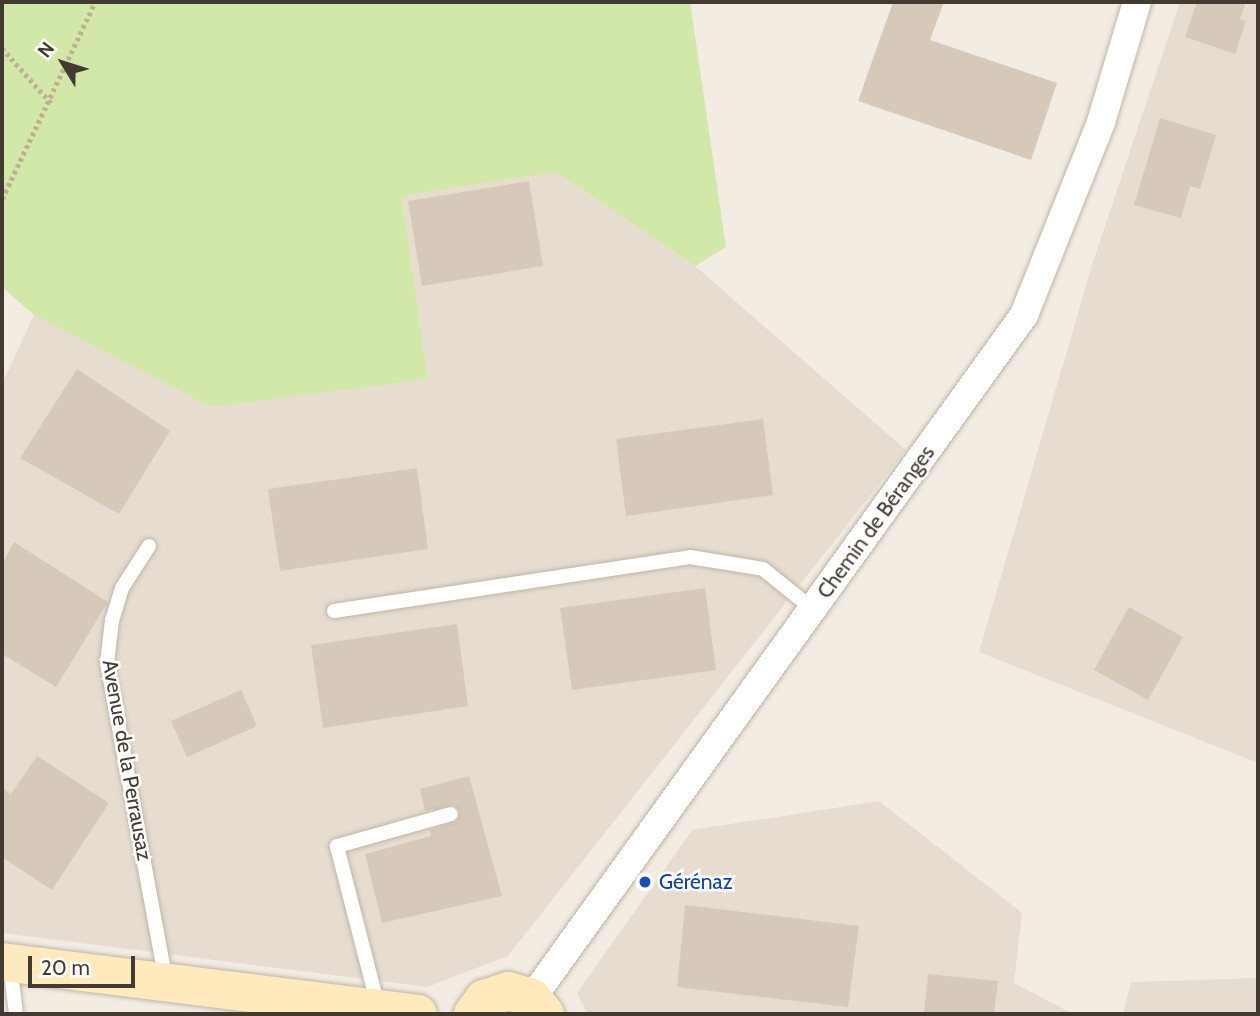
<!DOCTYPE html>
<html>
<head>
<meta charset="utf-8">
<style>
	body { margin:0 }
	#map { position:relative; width:1260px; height:1016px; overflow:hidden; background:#f2ece2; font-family:Cabin,sans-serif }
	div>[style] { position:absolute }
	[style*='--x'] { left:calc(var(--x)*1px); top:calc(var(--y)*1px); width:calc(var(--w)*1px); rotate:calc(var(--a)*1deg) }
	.residential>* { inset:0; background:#e6ddd0 }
	.green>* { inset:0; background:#d1e8a8 }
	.building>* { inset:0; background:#d6c9ba }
	.path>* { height:4.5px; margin-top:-2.25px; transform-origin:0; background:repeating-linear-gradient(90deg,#bfad95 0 3.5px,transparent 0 7px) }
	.roads { filter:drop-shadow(0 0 2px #c0b5a7) drop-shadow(0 0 2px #c0b5a7) }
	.lane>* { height:14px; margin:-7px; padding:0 7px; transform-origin:7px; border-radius:7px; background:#fff }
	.street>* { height:28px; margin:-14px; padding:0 14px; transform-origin:14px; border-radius:14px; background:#fff }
	.secondary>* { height:38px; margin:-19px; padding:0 19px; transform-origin:19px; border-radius:19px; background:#ffeabe }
	.dots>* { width:19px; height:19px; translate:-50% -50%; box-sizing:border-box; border:4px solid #fff; border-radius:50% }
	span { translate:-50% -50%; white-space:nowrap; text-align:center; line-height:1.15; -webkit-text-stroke:5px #fff; paint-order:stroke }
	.street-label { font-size:21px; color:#433b32 }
	.transit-label { font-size:21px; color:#164399 }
	.left { translate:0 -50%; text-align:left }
	.frame { position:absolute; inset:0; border:4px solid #433b32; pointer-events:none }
	.north { position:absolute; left:28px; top:28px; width:70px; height:70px; -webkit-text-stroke:5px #fff; paint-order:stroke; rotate:308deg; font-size:19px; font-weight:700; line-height:28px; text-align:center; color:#433b32 }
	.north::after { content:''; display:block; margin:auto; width:24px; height:32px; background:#433b32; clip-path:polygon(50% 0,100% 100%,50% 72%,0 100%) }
	.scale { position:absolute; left:28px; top:956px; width:107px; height:32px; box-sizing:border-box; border:4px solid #433b32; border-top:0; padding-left:9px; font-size:21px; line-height:24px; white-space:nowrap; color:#433b32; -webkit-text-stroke:5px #fff; paint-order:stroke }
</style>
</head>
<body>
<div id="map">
	<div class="residential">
		<i style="clip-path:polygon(1180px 2px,1258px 2px,1258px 763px,979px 652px,1092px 265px)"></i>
		<i style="clip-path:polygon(556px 172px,695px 266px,906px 450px,508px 956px,427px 987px,2px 933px,2px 384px,34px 315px,211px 406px,428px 379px,402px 196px)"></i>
		<i style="clip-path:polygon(879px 801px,1022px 913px,1014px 983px,1073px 1014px,587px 1014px,577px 993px,692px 830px)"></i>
		<i style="clip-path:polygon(1258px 978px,1258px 1014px,1123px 1014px,1131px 982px)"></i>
	</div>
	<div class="green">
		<i style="clip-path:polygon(2px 2px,690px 2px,726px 247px,695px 266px,556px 172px,402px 196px,428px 379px,211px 407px,34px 315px,2px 287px)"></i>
	</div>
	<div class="building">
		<i style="clip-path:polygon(893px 2px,944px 2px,930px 40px,1057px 83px,1031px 160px,858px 101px)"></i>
		<i style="clip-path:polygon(1197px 2px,1246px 2px,1240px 19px,1246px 21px,1235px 54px,1185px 37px)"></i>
		<i style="clip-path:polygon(1160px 118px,1216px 135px,1200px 189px,1190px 186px,1181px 218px,1134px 205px)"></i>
		<i style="clip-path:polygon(529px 181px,543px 266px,422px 286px,408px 201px)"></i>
		<i style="clip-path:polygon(77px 369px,170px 431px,119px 514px,20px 458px)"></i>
		<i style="clip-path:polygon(763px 419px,773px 495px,626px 516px,616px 439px)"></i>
		<i style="clip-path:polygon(417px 468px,428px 549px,280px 571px,268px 489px)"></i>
		<i style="clip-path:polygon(14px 542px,108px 602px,56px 687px,2px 654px,2px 564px)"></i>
		<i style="clip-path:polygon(705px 588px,716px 670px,572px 690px,560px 608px)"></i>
		<i style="clip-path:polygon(1129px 607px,1183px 637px,1148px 700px,1094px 670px)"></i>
		<i style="clip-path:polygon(457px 624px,468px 706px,323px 728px,311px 645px)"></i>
		<i style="clip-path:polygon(241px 690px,257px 726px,187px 757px,171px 721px)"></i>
		<i style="clip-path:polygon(37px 756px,109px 803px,52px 890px,2px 857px,2px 788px,11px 794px)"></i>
		<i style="clip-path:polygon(469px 776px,502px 896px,382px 923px,365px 854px,431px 836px,430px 830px,457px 821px,460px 812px,454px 805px,425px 811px,420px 789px)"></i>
		<i style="clip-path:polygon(685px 905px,859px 926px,848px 1007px,677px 987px)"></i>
		<i style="clip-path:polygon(928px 974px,998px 981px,994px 1014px,924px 1014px)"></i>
	</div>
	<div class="path">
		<i style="--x:2;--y:48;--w:74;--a:48.3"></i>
		<i style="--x:2;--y:199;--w:218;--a:-64.7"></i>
	</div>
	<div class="roads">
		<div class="lane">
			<i style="--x:149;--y:546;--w:50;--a:122.7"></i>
			<i style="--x:122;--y:588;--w:34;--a:107"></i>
			<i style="--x:112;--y:620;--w:43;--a:96.6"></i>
			<i style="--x:107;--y:663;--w:323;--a:79.5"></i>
			<i style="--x:334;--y:611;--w:360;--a:-8.6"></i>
			<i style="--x:690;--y:557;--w:74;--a:9.3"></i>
			<i style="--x:763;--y:569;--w:65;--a:38.8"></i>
			<i style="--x:10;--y:964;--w:50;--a:83.2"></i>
			<i style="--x:378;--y:1006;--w:165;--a:-104.4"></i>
			<i style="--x:337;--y:846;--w:118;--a:-15.7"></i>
		</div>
		<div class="street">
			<i style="--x:532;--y:998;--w:842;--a:-54.23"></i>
			<i style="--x:1024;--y:315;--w:208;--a:-68.2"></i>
			<i style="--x:1101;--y:122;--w:125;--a:-73.3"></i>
		</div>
		<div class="secondary">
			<i style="--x:2;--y:962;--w:419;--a:7.1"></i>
			<i style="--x:473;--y:1014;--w:19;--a:-54"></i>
			<i style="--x:484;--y:999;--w:25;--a:-18"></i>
			<i style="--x:508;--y:991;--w:25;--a:16"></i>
			<i style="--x:532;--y:998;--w:21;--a:51"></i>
		</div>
	</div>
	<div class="dots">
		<i style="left:645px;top:882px;background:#1a4fb4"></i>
	</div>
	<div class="street-label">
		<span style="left:876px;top:522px;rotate:-54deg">Chemin de Béranges</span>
		<span style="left:127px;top:760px;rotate:80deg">Avenue de la Perrausaz</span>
	</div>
	<div class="transit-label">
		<span class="left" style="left:659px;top:882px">Gérénaz</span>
	</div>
	<div class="frame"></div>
	<div class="north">N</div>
	<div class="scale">20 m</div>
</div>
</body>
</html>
